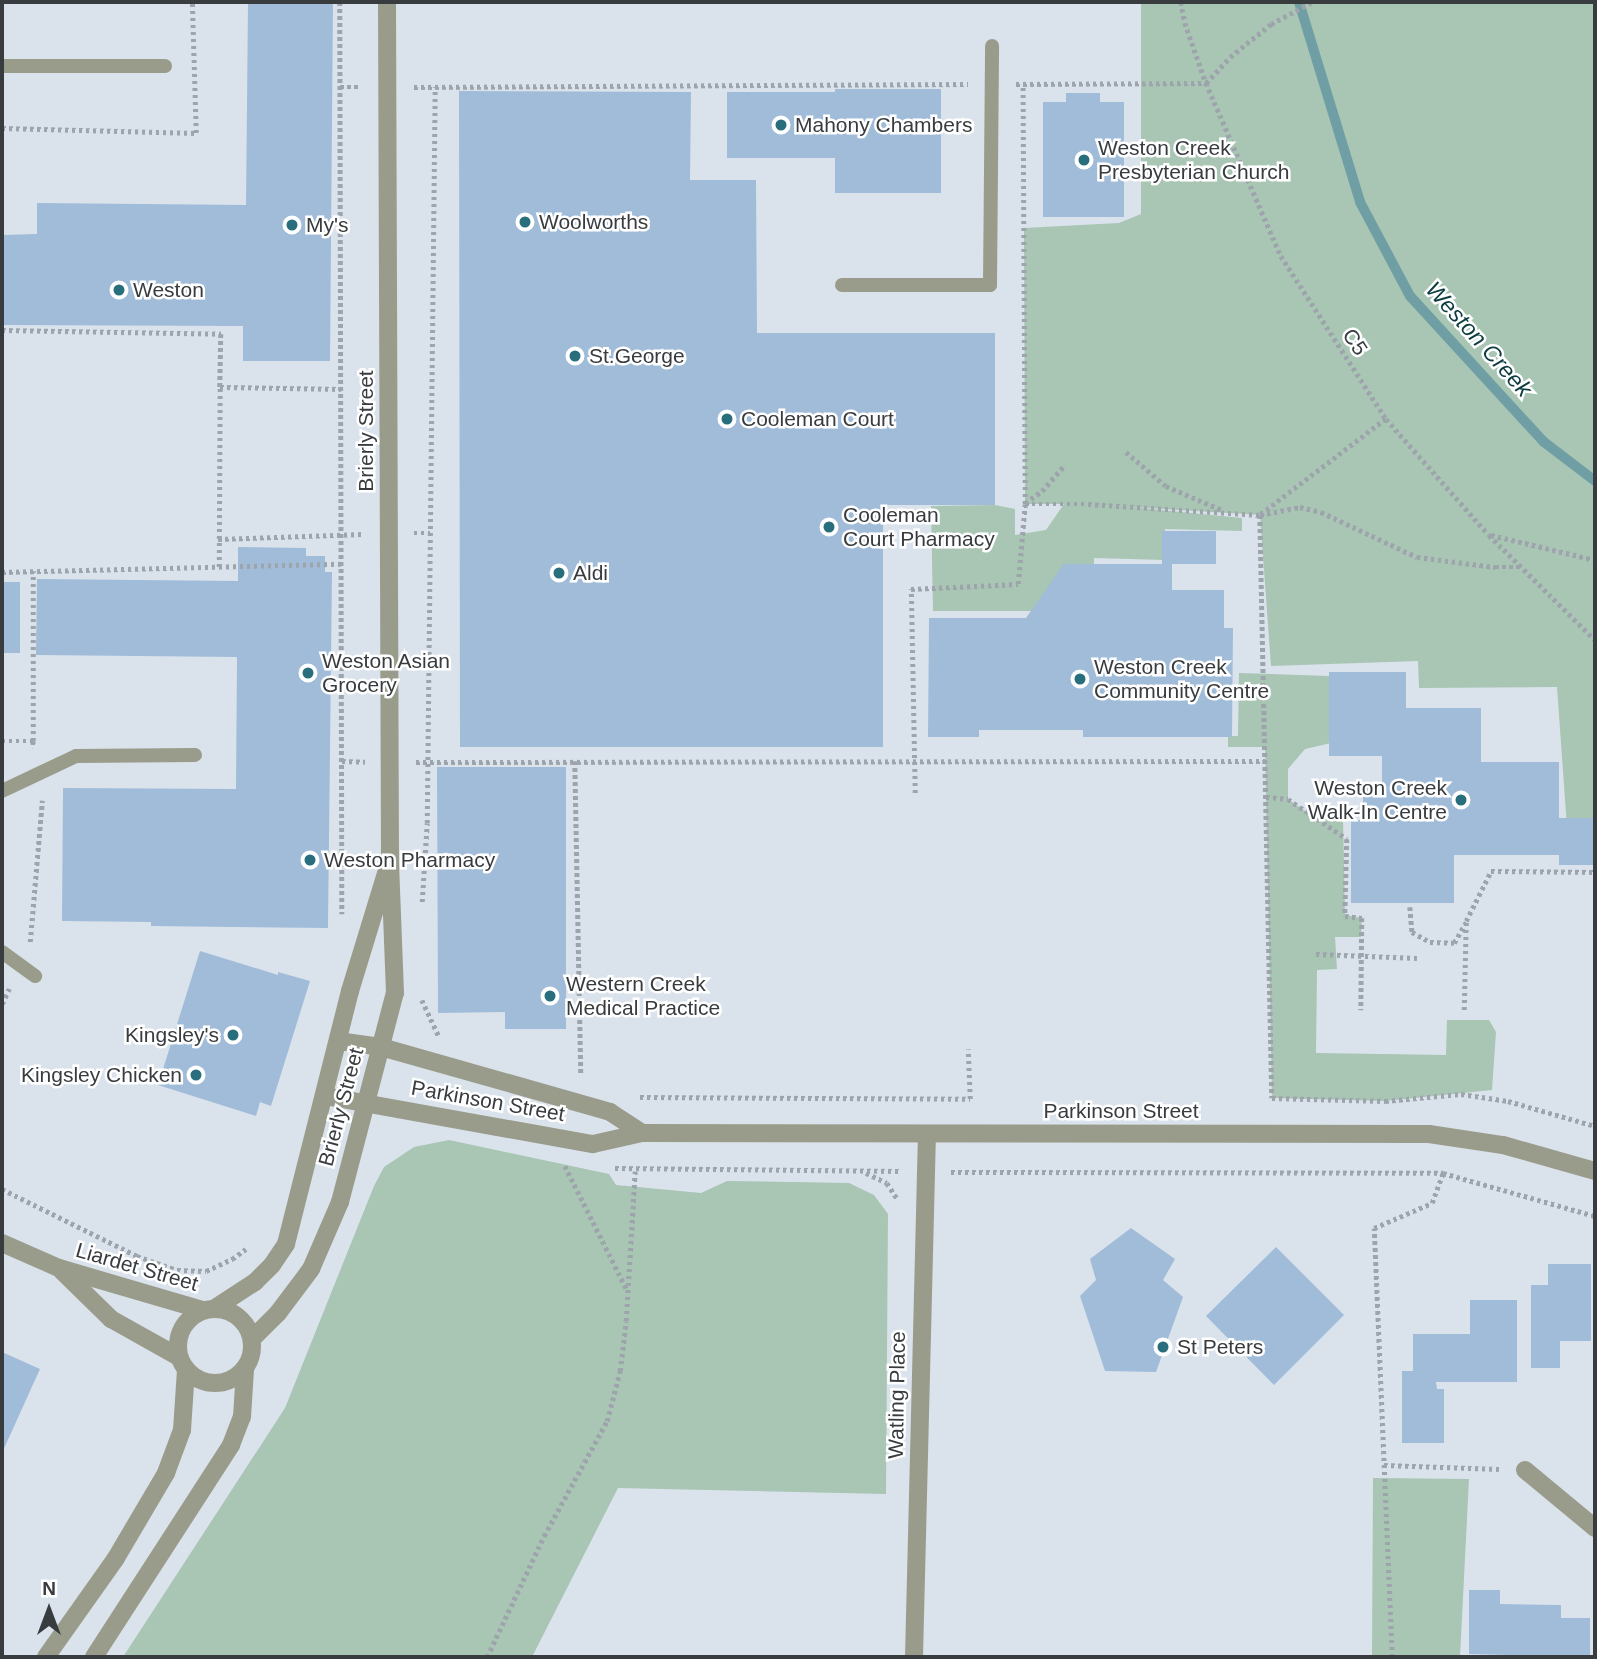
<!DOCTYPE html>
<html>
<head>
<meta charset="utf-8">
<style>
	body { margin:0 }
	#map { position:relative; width:1597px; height:1659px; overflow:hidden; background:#dae3ec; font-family:Helvetica,sans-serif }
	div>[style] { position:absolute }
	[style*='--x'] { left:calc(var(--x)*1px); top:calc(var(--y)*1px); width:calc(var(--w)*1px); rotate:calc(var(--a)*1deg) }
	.green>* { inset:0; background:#a9c5b4 }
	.stream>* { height:10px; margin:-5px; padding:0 5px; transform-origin:5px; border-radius:5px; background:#6f9fa4 }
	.building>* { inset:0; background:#a0bcd9 }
	.path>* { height:4.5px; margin-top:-2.25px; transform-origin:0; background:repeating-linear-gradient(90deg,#9da4ab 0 3.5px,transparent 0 7px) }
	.service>* { height:14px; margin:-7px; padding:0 7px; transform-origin:7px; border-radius:7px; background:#9a9c8b }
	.minor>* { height:18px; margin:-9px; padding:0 9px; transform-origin:9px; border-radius:9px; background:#9a9c8b }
	.minor>.ring { margin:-9px; padding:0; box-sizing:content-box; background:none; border:18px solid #9a9c8b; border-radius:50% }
	.dots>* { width:19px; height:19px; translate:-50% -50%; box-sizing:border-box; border:4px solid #fff; border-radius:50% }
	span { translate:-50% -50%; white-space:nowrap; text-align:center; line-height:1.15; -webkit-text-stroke:5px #fff; paint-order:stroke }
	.poi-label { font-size:21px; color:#383c3f }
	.left { translate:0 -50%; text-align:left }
	.right { translate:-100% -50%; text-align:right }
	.street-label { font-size:21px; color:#383c3f }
	.water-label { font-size:23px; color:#0b3b3f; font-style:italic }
	.frame { position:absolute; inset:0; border:4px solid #383c3f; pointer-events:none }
	.north { position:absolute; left:14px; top:1575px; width:70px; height:70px; -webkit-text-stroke:5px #fff; paint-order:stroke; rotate:0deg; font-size:19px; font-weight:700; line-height:28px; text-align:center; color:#383c3f }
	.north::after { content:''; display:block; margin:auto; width:24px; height:32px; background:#383c3f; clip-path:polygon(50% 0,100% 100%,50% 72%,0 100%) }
</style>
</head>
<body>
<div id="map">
	<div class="green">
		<i style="clip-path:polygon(1141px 2px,1595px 2px,1595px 856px,1569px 856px,1557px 687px,1419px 688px,1418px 661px,1271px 666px,1260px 515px,1130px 507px,1242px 518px,1242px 531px,1165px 529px,1166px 560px,1094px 558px,1094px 573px,1036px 611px,933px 611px,931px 506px,995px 505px,1015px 509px,1015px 535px,1046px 530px,1064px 504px,1025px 504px,1024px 228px,1119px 223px,1141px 214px)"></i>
		<i style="clip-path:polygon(1239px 673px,1329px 676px,1331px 743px,1305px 749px,1288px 769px,1288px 799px,1311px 815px,1343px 817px,1345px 915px,1362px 918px,1361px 937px,1335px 937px,1337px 969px,1317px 970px,1316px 1053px,1446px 1055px,1447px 1020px,1489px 1020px,1496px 1032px,1492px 1090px,1385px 1101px,1272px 1098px,1265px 747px,1228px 747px,1228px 736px,1238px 736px)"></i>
		<i style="clip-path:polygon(449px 1140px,609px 1174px,616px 1185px,701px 1193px,727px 1181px,849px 1183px,874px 1195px,888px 1214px,886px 1494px,618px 1488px,532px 1657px,123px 1657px,285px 1408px,374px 1186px,384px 1167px,414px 1147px)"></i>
		<i style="clip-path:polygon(1373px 1478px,1469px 1479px,1460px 1657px,1372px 1657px)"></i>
	</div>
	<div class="stream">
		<i style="--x:1299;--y:2;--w:209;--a:73"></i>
		<i style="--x:1360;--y:202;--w:106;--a:62"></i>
		<i style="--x:1410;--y:296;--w:198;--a:47.5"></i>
		<i style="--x:1544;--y:442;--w:64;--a:37.4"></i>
	</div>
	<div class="building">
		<i style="clip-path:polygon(248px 2px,333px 2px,330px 361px,243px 361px,243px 326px,2px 325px,2px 235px,37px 234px,37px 203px,246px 205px)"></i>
		<i style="clip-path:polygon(835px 89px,941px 89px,941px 193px,835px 193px,835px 158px,727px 158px,727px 92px,835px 92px)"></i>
		<i style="clip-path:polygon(459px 91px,691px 92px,690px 180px,756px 180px,757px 333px,995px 333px,995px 505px,883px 505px,883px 747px,460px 747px)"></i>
		<i style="clip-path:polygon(1066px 93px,1100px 93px,1100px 102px,1124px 102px,1124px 217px,1043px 217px,1043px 102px,1066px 102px)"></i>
		<i style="clip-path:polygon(1162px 531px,1216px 531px,1216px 564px,1172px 564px,1172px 590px,1224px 590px,1224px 628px,1233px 628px,1232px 737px,1083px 737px,1083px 730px,979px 730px,979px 737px,928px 737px,929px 618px,1026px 618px,1064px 564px,1162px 564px)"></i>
		<i style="clip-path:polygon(238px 547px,306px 548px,306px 556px,325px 556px,325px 572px,332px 572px,328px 928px,151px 926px,151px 922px,62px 921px,63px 788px,236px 789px,237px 657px,36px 655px,37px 579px,238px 581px)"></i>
		<i style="clip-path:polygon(2px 582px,20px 582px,20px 653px,2px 653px)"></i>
		<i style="clip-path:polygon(1329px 672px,1406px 672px,1406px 708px,1481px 708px,1481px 762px,1559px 762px,1559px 818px,1595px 818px,1595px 865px,1559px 865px,1559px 855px,1454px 855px,1454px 903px,1351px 903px,1351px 820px,1363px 820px,1363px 783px,1382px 783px,1382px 756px,1329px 756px)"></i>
		<i style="clip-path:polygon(437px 767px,566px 767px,566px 1029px,505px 1029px,505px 1012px,438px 1013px)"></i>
		<i style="clip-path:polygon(200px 951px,278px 975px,278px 972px,310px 981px,271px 1106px,260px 1102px,256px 1116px,158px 1085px)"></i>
		<i style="clip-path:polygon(1131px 1228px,1175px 1259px,1163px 1280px,1183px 1297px,1156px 1372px,1105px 1371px,1080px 1296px,1096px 1280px,1090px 1259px)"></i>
		<i style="clip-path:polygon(1276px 1247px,1344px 1315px,1274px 1385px,1206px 1316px)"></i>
		<i style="clip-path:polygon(1548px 1264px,1591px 1264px,1591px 1341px,1560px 1341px,1560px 1368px,1531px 1368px,1531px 1285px,1548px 1285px)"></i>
		<i style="clip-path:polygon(1470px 1300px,1517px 1300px,1517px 1382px,1436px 1382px,1437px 1389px,1444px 1389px,1444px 1443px,1402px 1443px,1402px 1371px,1413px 1371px,1413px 1334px,1470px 1334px)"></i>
		<i style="clip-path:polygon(2px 1352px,40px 1369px,2px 1453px)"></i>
		<i style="clip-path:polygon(1469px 1590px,1500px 1590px,1500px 1604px,1561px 1605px,1561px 1618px,1590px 1618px,1590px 1657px,1469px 1654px)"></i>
	</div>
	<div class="path">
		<i style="--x:340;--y:2;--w:912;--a:89.87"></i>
		<i style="--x:1181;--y:2;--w:21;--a:79"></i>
		<i style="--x:1185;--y:23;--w:64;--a:70.7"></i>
		<i style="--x:1206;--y:83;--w:189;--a:66.6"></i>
		<i style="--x:1281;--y:256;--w:194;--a:57.2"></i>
		<i style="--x:1386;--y:419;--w:155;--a:48.4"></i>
		<i style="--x:1489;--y:535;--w:149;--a:44.7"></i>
		<i style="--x:1016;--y:84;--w:190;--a:-0.3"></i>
		<i style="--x:1206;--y:83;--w:35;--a:-47"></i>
		<i style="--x:1230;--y:57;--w:53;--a:-38.8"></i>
		<i style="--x:1271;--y:24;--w:47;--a:-28.2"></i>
		<i style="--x:340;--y:87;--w:20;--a:0"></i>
		<i style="--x:414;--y:87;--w:554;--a:-0.31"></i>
		<i style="--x:2;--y:128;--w:194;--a:1.5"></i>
		<i style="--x:196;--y:133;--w:131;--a:-91.7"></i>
		<i style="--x:2;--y:330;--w:219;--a:1"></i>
		<i style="--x:221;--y:334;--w:53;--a:91.1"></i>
		<i style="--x:220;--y:387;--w:121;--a:0.9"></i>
		<i style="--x:1386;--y:419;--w:158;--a:142.7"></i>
		<i style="--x:1260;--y:515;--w:583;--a:88.82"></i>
		<i style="--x:1272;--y:1098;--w:113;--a:1.5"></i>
		<i style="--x:1385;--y:1101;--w:76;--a:-5.3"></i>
		<i style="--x:1461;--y:1094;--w:48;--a:8.5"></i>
		<i style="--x:1508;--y:1101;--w:91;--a:16"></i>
		<i style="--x:1126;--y:452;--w:52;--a:40.4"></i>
		<i style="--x:1166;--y:486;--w:63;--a:23.3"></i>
		<i style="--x:1025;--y:503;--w:21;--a:-35"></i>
		<i style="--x:1042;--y:491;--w:32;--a:-49"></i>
		<i style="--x:1025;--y:504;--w:63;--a:0"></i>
		<i style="--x:1088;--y:504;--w:172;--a:3.7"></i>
		<i style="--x:1260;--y:515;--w:41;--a:-11.3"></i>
		<i style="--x:1300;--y:507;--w:22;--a:13"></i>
		<i style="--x:1321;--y:512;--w:106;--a:25.1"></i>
		<i style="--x:1417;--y:557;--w:79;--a:7.3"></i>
		<i style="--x:1495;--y:567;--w:28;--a:0"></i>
		<i style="--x:414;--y:533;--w:16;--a:0"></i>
		<i style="--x:1491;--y:535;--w:107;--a:13.5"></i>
		<i style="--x:218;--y:539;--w:145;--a:-2"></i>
		<i style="--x:219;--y:567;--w:180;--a:-89.7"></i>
		<i style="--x:2;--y:572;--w:339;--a:-1.4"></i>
		<i style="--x:2;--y:741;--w:31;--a:0"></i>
		<i style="--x:33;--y:741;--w:7;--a:82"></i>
		<i style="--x:33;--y:741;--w:170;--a:-90"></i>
		<i style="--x:342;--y:761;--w:23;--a:2"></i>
		<i style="--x:575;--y:761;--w:314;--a:88.9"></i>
		<i style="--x:416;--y:762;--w:849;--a:-0.07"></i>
		<i style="--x:915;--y:793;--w:204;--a:-91.1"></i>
		<i style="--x:911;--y:589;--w:107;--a:-2.7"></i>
		<i style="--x:1018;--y:584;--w:80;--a:-85"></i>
		<i style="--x:1025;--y:504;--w:420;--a:-90.3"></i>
		<i style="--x:1266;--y:797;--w:22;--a:5"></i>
		<i style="--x:1288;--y:799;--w:71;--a:34.1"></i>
		<i style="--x:1347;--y:839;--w:77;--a:91.5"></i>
		<i style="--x:1345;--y:916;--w:17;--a:7"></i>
		<i style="--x:1362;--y:918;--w:92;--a:90.6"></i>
		<i style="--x:422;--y:902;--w:79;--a:-86.4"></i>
		<i style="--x:427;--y:823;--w:736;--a:-89.38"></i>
		<i style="--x:1410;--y:907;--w:25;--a:85"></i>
		<i style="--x:1412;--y:932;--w:21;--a:29"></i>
		<i style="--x:1430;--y:942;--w:24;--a:2"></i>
		<i style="--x:1454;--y:943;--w:24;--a:-60"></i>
		<i style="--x:30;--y:942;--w:142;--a:-85.1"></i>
		<i style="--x:1316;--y:954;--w:101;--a:2.3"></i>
		<i style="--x:422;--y:1000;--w:40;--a:65"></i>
		<i style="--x:2;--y:1004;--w:17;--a:-65"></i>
		<i style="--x:1464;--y:1010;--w:89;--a:-88.7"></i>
		<i style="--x:1466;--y:921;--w:56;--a:-63.4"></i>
		<i style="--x:1491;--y:871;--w:104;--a:0.6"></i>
		<i style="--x:640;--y:1097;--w:330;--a:0.3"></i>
		<i style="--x:970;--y:1099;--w:50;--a:-92.3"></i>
		<i style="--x:565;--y:1166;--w:141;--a:63.4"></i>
		<i style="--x:615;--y:1168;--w:285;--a:0.6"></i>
		<i style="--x:951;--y:1172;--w:492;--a:0.1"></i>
		<i style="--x:1443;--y:1173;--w:158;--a:15.8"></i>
		<i style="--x:866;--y:1173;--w:23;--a:25"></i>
		<i style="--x:887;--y:1183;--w:20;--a:57"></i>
		<i style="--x:2;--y:1189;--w:151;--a:26.4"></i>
		<i style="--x:137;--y:1256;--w:42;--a:19.3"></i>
		<i style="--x:177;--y:1270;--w:29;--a:2"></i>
		<i style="--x:206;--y:1271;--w:29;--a:-25"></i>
		<i style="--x:232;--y:1259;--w:17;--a:-36"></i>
		<i style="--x:1384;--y:1465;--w:115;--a:2"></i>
		<i style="--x:487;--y:1657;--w:134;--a:-64.8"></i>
		<i style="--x:544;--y:1536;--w:131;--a:-61.3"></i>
		<i style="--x:607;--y:1421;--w:52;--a:-75.4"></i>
		<i style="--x:620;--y:1371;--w:50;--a:-83.2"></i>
		<i style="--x:626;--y:1321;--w:150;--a:-86.6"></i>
		<i style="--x:1392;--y:1657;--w:429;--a:-92.4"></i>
		<i style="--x:1374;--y:1228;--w:63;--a:-23.3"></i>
		<i style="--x:1432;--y:1203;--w:32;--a:-70"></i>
	</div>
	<div class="service">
		<i style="--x:2;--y:66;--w:163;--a:0"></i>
		<i style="--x:842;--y:285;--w:148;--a:0"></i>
		<i style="--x:990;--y:285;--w:239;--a:-89.5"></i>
		<i style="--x:2;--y:791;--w:82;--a:-25.3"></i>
		<i style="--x:76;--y:756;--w:119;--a:-0.5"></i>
		<i style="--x:2;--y:952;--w:41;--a:36"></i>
	</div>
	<div class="minor">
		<i style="--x:338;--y:1041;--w:43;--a:7.9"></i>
		<i style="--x:381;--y:1047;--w:238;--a:15.8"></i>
		<i style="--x:610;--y:1112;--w:38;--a:33"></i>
		<i style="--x:325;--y:1096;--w:272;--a:10.2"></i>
		<i style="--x:593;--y:1144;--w:50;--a:-12.7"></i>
		<i style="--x:642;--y:1133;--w:787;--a:0.07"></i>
		<i style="--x:1429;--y:1134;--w:75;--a:8.5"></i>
		<i style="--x:1503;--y:1145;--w:96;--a:15.8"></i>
		<i style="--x:2;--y:1243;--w:62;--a:23.7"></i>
		<i style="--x:59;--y:1268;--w:150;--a:16.3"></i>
		<i style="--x:62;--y:1271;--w:69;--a:44.4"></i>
		<i style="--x:111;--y:1319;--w:78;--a:29.2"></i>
		<i style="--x:215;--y:1308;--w:48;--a:-33"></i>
		<i style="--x:255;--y:1282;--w:24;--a:-45"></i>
		<i style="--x:272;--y:1265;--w:25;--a:-56"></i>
		<i style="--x:286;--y:1244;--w:261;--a:-75.8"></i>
		<i style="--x:350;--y:991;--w:123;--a:-73"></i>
		<i class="ring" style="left:178px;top:1309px;width:56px;height:56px"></i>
		<i style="--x:252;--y:1339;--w:37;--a:-45"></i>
		<i style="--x:278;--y:1313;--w:55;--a:-53.1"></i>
		<i style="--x:311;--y:1269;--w:73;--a:-66.6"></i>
		<i style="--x:340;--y:1202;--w:216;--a:-75.3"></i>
		<i style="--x:395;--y:993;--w:133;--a:-92.2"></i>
		<i style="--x:390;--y:860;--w:858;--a:-90.2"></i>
		<i style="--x:1525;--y:1470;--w:91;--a:39.6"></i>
		<i style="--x:46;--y:1657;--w:121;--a:-54.7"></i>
		<i style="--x:116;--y:1558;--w:99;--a:-59.5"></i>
		<i style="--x:166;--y:1473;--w:46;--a:-69.6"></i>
		<i style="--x:182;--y:1430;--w:61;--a:-86.2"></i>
		<i style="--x:94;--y:1657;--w:252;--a:-57.1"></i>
		<i style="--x:231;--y:1445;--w:30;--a:-69"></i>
		<i style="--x:242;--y:1417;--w:48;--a:-86.4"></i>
		<i style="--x:914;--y:1657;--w:523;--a:-88.58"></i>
	</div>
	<div class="dots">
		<i style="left:781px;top:125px;background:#286e7d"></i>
		<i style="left:1084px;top:160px;background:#286e7d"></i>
		<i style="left:525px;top:222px;background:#286e7d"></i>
		<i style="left:292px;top:225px;background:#286e7d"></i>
		<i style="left:119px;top:290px;background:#286e7d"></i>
		<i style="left:575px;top:356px;background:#286e7d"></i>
		<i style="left:727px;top:419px;background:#286e7d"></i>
		<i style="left:829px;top:527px;background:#286e7d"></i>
		<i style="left:559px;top:573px;background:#286e7d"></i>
		<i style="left:308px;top:673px;background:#286e7d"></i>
		<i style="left:1080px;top:679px;background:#286e7d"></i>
		<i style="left:1461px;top:800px;background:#286e7d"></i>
		<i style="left:310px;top:860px;background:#286e7d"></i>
		<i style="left:550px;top:996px;background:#286e7d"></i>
		<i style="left:233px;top:1035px;background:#286e7d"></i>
		<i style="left:196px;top:1075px;background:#286e7d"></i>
		<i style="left:1163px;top:1347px;background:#286e7d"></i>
	</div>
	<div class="poi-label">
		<span class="left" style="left:795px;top:125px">Mahony Chambers</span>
		<span class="left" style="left:1098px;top:160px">Weston Creek<br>Presbyterian Church</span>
		<span class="left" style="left:539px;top:222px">Woolworths</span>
		<span class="left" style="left:306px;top:225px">My's</span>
		<span class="left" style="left:133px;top:290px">Weston</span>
		<span class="left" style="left:589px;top:356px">St.George</span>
		<span class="left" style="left:741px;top:419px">Cooleman Court</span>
		<span class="left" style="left:843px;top:527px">Cooleman<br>Court Pharmacy</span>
		<span class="left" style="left:573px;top:573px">Aldi</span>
		<span class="left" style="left:322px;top:673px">Weston Asian<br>Grocery</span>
		<span class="left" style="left:1094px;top:679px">Weston Creek<br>Community Centre</span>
		<span class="right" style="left:1447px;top:800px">Weston Creek<br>Walk-In Centre</span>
		<span class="left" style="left:324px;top:860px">Weston Pharmacy</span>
		<span class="left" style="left:566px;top:996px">Western Creek<br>Medical Practice</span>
		<span class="right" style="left:219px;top:1035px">Kingsley's</span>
		<span class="right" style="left:182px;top:1075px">Kingsley Chicken</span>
		<span class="left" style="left:1177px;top:1347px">St Peters</span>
	</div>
	<div class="street-label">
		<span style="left:1355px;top:342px;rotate:57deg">C5</span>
		<span style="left:366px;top:431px;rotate:-90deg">Brierly Street</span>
		<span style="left:488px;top:1101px;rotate:10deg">Parkinson Street</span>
		<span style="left:341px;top:1107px;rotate:-75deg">Brierly Street</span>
		<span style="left:1121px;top:1111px">Parkinson Street</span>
		<span style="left:137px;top:1267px;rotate:16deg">Liardet Street</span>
		<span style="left:897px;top:1395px;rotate:-89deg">Watling Place</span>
	</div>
	<div class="water-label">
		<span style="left:1479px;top:339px;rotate:48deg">Weston Creek</span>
	</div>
	<div class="frame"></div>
	<div class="north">N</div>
</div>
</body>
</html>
